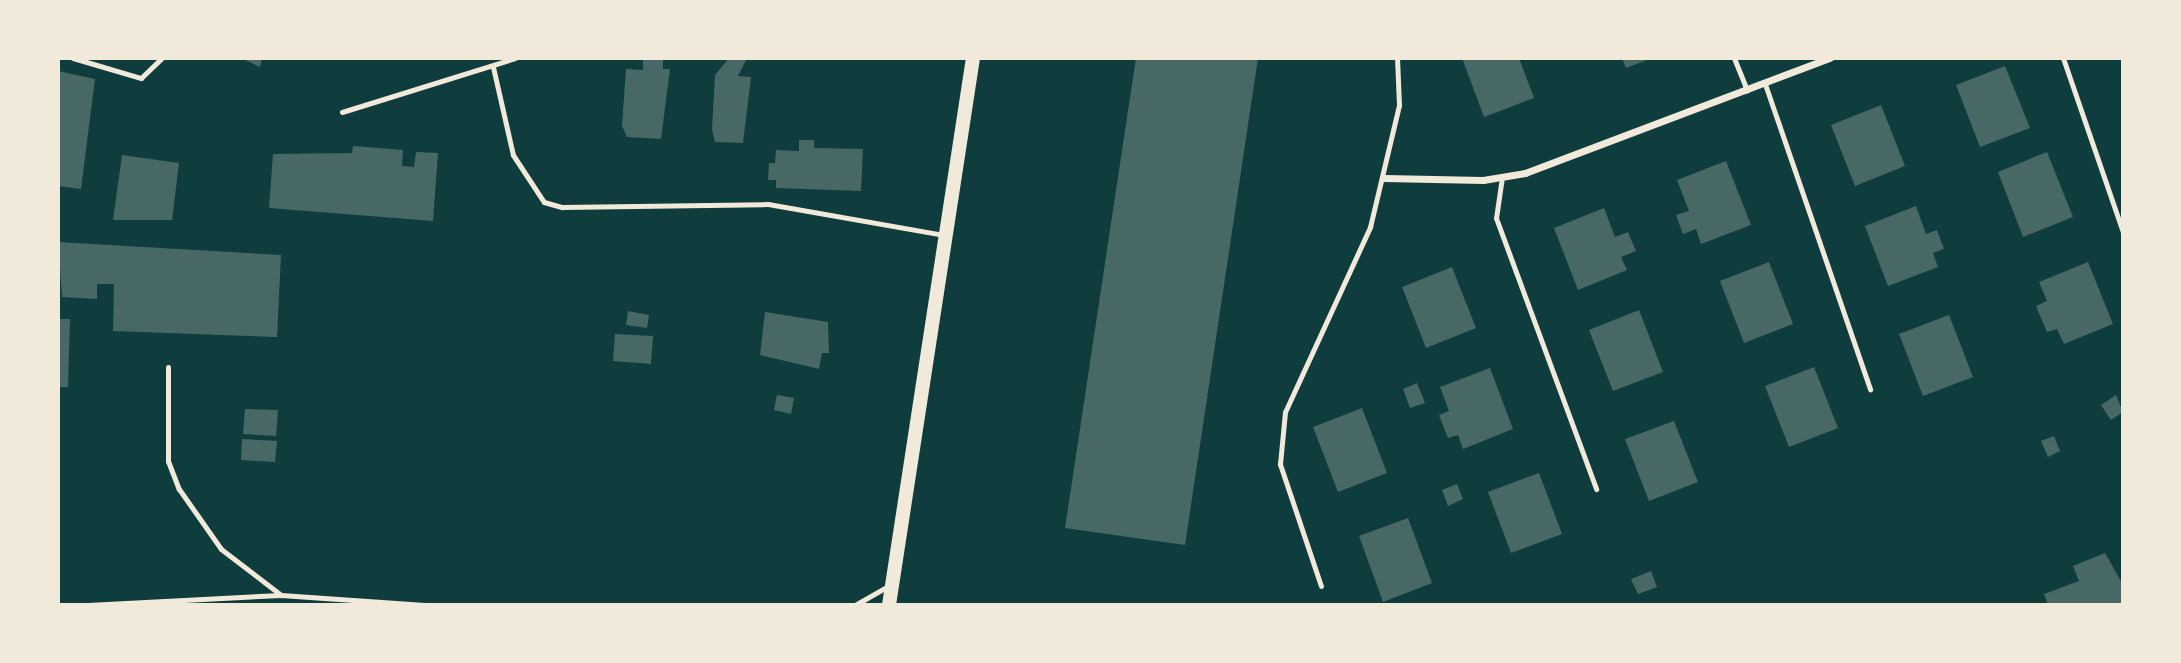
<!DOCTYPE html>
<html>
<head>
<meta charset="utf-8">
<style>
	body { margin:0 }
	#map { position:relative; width:2181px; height:663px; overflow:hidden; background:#0f3d3e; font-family:Commissioner,sans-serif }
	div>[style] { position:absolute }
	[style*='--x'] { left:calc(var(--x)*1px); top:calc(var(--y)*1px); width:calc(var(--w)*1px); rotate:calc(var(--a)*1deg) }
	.building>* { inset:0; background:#486865 }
	.service>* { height:5px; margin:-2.5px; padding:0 2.5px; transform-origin:2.5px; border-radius:2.5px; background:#f1e9da }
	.minor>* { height:7px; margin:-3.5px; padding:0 3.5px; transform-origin:3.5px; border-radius:3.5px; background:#f1e9da }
	.secondary>* { height:14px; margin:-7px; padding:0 7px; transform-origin:7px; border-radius:7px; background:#f1e9da }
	span { translate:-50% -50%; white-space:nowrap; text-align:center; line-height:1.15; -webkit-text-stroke:7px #f1e9da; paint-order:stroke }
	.frame { position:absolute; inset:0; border:60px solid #f1e9da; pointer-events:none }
</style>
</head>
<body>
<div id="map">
	<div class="building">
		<i style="clip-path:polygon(241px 58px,262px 58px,260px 67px)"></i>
		<i style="clip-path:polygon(643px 58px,663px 58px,663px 69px,670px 69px,661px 139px,627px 137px,622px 126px,626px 69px,643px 70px)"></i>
		<i style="clip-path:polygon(729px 58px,747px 58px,738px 76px,751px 77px,743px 143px,715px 142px,712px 129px,715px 75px)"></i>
		<i style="clip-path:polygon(1136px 58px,1258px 58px,1185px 545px,1065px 528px)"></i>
		<i style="clip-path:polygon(1462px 58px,1519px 58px,1534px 98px,1484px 117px)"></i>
		<i style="clip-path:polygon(1622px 58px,1652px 58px,1626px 68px)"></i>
		<i style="clip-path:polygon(2005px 66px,2030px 128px,1980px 147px,1956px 85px)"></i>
		<i style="clip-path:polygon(58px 71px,95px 79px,81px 189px,58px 186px)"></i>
		<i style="clip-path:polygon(1881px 105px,1905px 166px,1855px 186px,1831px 125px)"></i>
		<i style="clip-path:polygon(799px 140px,814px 140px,814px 148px,863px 149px,861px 191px,776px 188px,776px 180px,768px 180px,769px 163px,775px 163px,776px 150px,799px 151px)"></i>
		<i style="clip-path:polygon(353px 146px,403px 150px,402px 166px,414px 167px,416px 152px,438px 153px,433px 221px,269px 208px,273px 154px,352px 153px)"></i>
		<i style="clip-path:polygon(2047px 152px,2073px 217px,2023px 237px,1998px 172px)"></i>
		<i style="clip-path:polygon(122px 155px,179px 163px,172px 220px,113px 220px)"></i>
		<i style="clip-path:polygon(1726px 161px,1751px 225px,1701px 244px,1696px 229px,1683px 234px,1676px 215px,1689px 211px,1677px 180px)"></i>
		<i style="clip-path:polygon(1916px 206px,1926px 234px,1937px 230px,1944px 249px,1933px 253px,1938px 267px,1888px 286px,1865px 226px)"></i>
		<i style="clip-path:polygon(1604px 208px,1615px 237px,1628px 232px,1636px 251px,1621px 257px,1627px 270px,1578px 290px,1554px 228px)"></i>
		<i style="clip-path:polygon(58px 242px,281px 255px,277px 337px,113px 331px,114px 284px,97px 284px,97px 299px,62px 297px)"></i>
		<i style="clip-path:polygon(1769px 262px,1793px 324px,1744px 343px,1720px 281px)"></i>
		<i style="clip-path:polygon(2088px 262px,2113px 324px,2064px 344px,2057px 329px,2047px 332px,2036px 306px,2047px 301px,2039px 282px)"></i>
		<i style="clip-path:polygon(1452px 267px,1476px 328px,1426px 348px,1402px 287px)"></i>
		<i style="clip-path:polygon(1639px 310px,1663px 372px,1613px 391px,1589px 330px)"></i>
		<i style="clip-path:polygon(628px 311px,649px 315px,647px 328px,626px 325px)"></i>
		<i style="clip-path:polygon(765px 312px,828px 322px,829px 353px,822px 353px,819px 369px,760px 355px)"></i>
		<i style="clip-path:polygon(1949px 315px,1973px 377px,1923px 396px,1899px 334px)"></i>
		<i style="clip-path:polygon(58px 319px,70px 319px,68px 387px,58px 387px)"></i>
		<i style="clip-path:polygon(615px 334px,653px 336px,651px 364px,613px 361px)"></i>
		<i style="clip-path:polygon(1814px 367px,1838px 428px,1789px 447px,1765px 386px)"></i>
		<i style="clip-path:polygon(1490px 368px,1513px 429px,1463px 449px,1458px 435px,1448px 438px,1439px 415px,1449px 411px,1440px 387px)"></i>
		<i style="clip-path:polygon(1417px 383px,1425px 403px,1410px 408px,1403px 389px)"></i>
		<i style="clip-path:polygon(777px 395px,794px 398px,791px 414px,774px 410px)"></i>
		<i style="clip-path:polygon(2116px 395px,2123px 412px,2111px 420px,2101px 405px)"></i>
		<i style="clip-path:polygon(1362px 408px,1387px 473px,1338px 492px,1313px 427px)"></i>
		<i style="clip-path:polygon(245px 409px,278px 410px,276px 436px,243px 434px)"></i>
		<i style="clip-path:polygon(1674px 421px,1698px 482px,1649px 501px,1625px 439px)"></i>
		<i style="clip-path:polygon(2054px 436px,2060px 451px,2048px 457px,2041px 441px)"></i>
		<i style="clip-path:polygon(242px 439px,277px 441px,275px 462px,241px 460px)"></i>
		<i style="clip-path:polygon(1539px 473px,1562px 534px,1511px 553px,1488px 492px)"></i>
		<i style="clip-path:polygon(1457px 484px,1463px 499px,1448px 506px,1442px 490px)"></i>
		<i style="clip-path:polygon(1408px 518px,1432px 583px,1383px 602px,1359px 536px)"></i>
		<i style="clip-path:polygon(2105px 553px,2123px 585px,2123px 605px,2048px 605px,2044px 594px,2079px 581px,2073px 566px)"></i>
		<i style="clip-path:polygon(1651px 571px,1657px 587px,1638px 594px,1631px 579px)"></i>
	</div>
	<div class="service">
		<i style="--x:73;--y:58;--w:71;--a:16.4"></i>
		<i style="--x:141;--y:78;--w:29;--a:-44"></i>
		<i style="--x:1734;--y:58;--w:35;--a:68"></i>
		<i style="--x:2063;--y:58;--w:184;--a:71"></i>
		<i style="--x:493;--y:67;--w:90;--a:77.2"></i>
		<i style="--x:513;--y:155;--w:56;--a:56.6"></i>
		<i style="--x:544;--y:202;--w:19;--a:16"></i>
		<i style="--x:562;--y:207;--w:206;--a:-0.8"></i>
		<i style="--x:768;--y:204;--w:178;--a:10"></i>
		<i style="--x:1765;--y:84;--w:323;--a:71"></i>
		<i style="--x:342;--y:112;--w:181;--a:-17.3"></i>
		<i style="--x:1502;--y:177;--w:41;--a:98.3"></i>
		<i style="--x:1496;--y:218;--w:289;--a:69.7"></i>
		<i style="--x:168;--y:367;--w:94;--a:90"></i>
		<i style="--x:168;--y:461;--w:30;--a:69"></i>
		<i style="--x:179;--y:489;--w:73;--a:55"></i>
		<i style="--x:221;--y:549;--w:76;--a:37.5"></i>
		<i style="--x:1321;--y:586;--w:129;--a:-108.6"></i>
		<i style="--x:1280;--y:464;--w:52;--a:-84.5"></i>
		<i style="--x:1285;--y:412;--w:204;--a:-65.3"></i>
		<i style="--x:1370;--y:227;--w:125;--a:-76.6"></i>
		<i style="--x:1399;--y:105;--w:47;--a:-92.4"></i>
		<i style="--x:88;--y:605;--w:193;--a:-3"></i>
		<i style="--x:281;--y:595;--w:144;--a:4"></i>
		<i style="--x:855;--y:605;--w:40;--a:-29.7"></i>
	</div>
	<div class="minor">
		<i style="--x:1384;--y:178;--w:99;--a:1.2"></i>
		<i style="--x:1483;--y:180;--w:43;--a:-9.5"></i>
		<i style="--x:1525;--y:173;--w:326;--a:-20.7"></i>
	</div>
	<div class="secondary">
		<i style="--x:889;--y:605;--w:553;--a:-81.27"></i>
	</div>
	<div class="frame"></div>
</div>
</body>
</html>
